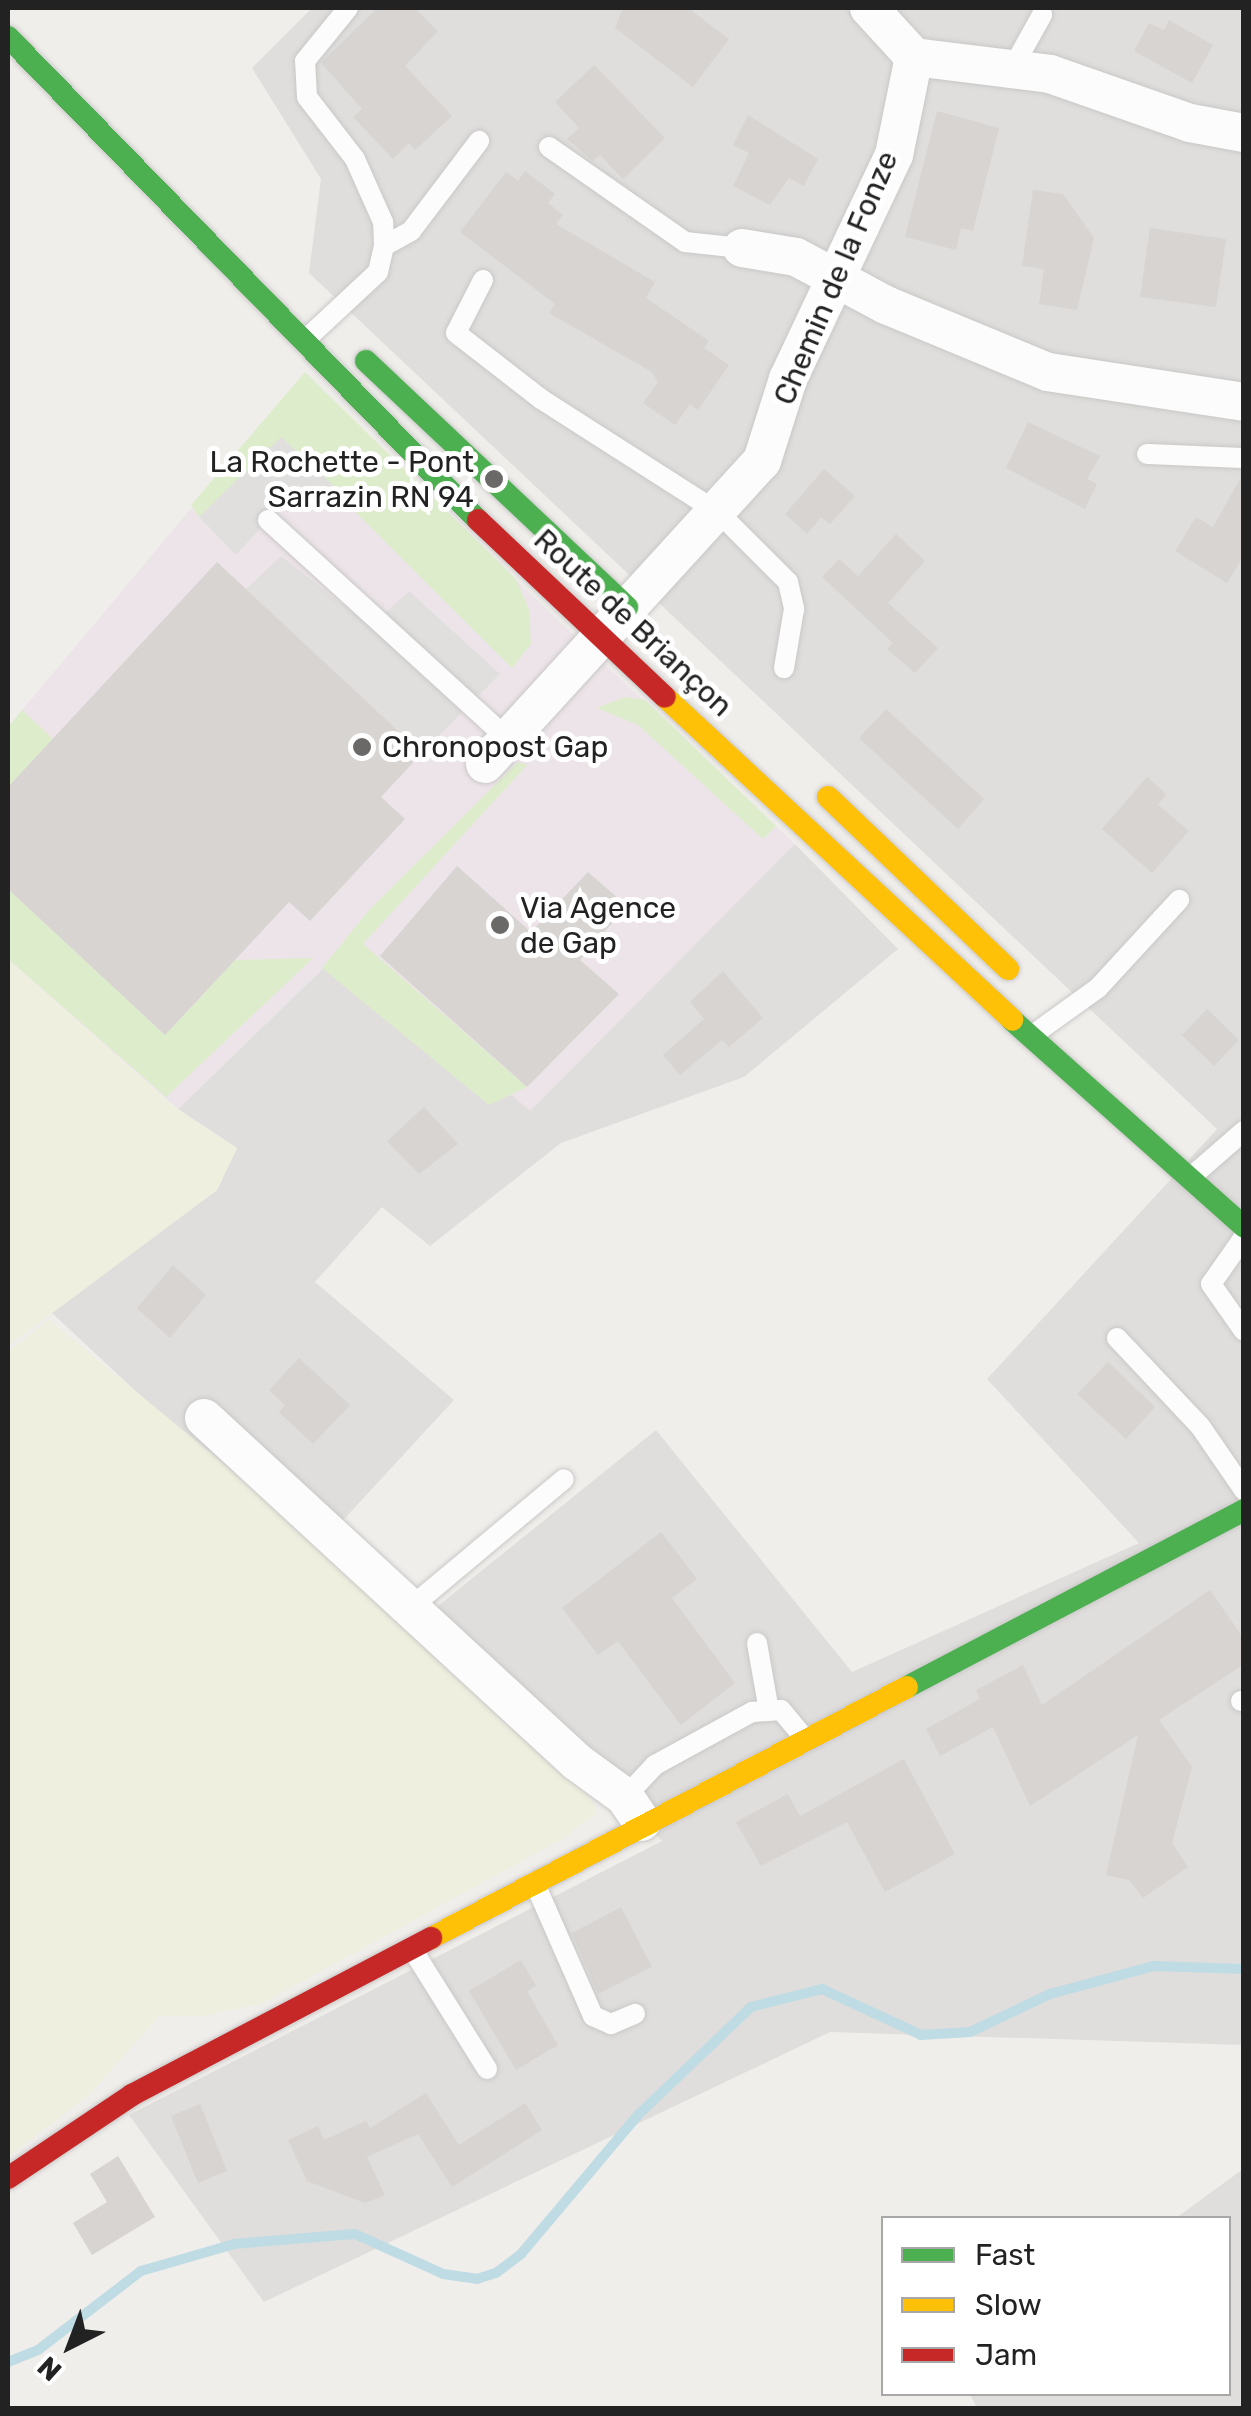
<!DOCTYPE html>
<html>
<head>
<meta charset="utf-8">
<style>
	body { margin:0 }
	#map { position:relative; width:1251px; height:2416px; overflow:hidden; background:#f0eeeb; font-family:Rubik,sans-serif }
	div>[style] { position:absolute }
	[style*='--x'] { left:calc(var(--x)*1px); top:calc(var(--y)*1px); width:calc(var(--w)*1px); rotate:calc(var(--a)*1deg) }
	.residential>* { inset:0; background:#dfdedc }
	.industrial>* { inset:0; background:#ede4e9 }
	.farmland>* { inset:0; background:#efefdf }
	.grass>* { inset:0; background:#ddeccb }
	.parking>* { inset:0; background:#e0dfde }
	.stream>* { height:10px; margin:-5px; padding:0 5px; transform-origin:5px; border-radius:5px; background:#bfdbe3 }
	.building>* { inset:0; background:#d7d4d2 }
	.roads { filter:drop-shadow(0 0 2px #c9c8c7) drop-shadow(0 0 2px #c9c8c7) }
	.lane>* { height:20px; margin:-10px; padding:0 10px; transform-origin:10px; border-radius:10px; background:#fdfcfc }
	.street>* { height:38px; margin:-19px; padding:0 19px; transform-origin:19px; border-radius:19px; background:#fdfcfc }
	.fast>* { height:22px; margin:-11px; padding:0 11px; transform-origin:11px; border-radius:11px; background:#4caf50 }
	.slow>* { height:22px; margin:-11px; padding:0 11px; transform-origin:11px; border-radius:11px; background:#ffc107 }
	.jam>* { height:22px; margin:-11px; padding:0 11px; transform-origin:11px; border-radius:11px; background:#c62828 }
	.dots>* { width:28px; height:28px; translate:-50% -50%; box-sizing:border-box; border:5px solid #fff; border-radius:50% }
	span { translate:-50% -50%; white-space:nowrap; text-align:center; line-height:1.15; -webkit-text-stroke:10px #fff; paint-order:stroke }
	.street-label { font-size:30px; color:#222 }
	.poi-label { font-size:30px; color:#222 }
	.right { translate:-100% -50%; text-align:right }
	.left { translate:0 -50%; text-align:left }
	.frame { position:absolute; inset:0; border:10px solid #222; pointer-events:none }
	.legend { position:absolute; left:881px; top:2216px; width:350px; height:180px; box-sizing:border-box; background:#fff; border:2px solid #a7a7a7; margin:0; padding:12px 18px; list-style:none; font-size:30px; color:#222 }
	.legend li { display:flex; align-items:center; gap:20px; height:50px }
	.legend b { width:50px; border:2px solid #a7a7a7 }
	.north { position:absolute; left:20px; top:2296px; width:100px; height:100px; -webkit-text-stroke:8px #fff; paint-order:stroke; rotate:222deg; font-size:28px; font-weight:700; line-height:40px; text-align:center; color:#222 }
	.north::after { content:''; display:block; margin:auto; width:35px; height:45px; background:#222; clip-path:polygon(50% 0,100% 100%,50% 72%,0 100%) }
</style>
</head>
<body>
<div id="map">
	<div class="residential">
		<i style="clip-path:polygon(312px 8px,1243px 8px,1243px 2045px,830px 2032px,264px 2302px,129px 2115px,662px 1841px,485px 1651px,433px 1610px,656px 1430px,852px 1672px,1139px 1543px,987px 1379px,1217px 1129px,309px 273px,321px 179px,252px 68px)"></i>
		<i style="clip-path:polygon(795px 844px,898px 949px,744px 1077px,561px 1143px,430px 1246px,382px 1207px,315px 1282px,454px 1400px,311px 1555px,52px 1313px,217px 1190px,237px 1148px,178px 1109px,344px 948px)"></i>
		<i style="clip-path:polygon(1243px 2169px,1243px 2408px,977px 2408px,970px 2394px,1228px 2394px,1228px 2218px,1176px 2218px)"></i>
	</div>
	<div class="industrial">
		<i style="clip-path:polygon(301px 377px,795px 844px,530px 1111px,344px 948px,178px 1109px,8px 959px,8px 727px)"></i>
	</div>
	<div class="farmland">
		<i style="clip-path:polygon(8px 960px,177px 1109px,237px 1148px,217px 1190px,8px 1346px)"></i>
		<i style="clip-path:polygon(49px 1320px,359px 1575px,585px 1787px,597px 1812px,564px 1838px,263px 2003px,204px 2016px,159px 2016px,89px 2095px,8px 2157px,8px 1352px)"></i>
	</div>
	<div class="grass">
		<i style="clip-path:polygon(305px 372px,516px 579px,529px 610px,531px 644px,512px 668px,281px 438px,199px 517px,191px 505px)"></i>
		<i style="clip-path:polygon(625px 697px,645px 700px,776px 826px,763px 839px,638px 725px,597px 708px)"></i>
		<i style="clip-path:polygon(22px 710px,53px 739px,8px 787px,8px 727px)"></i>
		<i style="clip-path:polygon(518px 762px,527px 765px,363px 944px,527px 1087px,489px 1105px,322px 968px,370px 909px)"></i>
		<i style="clip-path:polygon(8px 889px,165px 1035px,235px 960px,313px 958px,166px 1097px,8px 959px)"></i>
	</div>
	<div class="parking">
		<i style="clip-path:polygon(281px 437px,337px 489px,276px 511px,236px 555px,199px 517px)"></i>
		<i style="clip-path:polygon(281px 556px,371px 627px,409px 591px,500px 674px,422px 753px,246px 589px)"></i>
	</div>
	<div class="stream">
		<i style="--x:8;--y:2362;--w:32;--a:-22"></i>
		<i style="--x:38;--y:2350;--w:130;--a:-37.5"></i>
		<i style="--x:141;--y:2271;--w:97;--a:-16.2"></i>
		<i style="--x:234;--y:2244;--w:121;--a:-4.7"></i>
		<i style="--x:355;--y:2234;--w:97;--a:24.4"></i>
		<i style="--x:443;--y:2274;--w:34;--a:8"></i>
		<i style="--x:477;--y:2279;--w:20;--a:-18"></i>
		<i style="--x:496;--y:2273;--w:31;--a:-37"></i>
		<i style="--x:521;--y:2254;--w:182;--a:-49.9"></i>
		<i style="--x:638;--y:2115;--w:156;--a:-43.7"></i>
		<i style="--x:751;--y:2007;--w:73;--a:-14.2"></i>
		<i style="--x:822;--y:1989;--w:109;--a:24.9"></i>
		<i style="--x:921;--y:2035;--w:49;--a:-3.5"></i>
		<i style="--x:970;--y:2032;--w:89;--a:-25.4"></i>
		<i style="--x:1050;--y:1994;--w:108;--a:-15.1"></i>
		<i style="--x:1154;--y:1966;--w:90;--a:1.9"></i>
	</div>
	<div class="building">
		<i style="clip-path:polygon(377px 8px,415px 8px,438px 31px,405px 66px,452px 116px,415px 150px,409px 143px,393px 159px,353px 117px,362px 109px,321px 63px)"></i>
		<i style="clip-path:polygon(623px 8px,688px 8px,729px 39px,693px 87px,615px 28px)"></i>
		<i style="clip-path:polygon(1169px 20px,1213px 45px,1192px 83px,1134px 51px,1149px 23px,1164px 30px)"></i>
		<i style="clip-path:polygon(594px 65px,665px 138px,623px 179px,600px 155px,593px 161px,567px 139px,579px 128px,555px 102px)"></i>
		<i style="clip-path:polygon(937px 111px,999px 128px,973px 231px,961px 228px,956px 250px,905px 237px)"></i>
		<i style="clip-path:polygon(748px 115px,818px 159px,804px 186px,789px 178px,770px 205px,733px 186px,749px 153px,733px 145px)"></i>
		<i style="clip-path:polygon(525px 171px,555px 194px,548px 203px,563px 215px,556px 224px,655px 282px,646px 298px,709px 341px,704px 348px,729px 365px,698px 410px,690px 404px,675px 425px,643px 403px,658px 382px,652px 372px,549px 313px,555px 304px,460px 232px,506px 172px,518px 181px)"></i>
		<i style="clip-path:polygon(1033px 190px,1063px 194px,1094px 238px,1077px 310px,1039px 304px,1044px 269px,1022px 266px)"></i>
		<i style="clip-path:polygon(1150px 228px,1226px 239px,1216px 307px,1140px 297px)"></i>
		<i style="clip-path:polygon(1028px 422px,1100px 456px,1087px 479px,1097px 484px,1085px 509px,1006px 468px)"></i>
		<i style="clip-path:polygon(824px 469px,855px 496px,830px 524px,821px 517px,807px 534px,785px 514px)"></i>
		<i style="clip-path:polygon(1244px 472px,1244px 555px,1227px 583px,1175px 551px,1196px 517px,1213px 527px)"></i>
		<i style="clip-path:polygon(896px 534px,925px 561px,888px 603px,938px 648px,915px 673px,887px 649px,893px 643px,822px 577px,839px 559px,858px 576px)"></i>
		<i style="clip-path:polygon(217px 562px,422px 753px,381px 797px,405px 819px,310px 921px,289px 902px,165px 1035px,8px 889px,8px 787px)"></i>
		<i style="clip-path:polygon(886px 709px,984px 799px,958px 829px,859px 738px)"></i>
		<i style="clip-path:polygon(1147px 777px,1166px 794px,1158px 805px,1189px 831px,1152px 873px,1102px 829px)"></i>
		<i style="clip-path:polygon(457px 866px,531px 932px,588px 872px,627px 906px,580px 960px,619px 994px,527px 1087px,380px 956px)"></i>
		<i style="clip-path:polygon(723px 971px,763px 1018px,729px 1047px,722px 1040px,680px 1075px,663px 1055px,704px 1019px,690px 1002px)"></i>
		<i style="clip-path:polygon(1207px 1009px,1239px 1040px,1214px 1066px,1182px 1035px)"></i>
		<i style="clip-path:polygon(424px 1107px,458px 1144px,419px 1174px,387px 1141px)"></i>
		<i style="clip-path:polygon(173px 1265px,206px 1295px,170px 1338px,137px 1308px)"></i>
		<i style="clip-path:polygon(299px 1358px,350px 1405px,313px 1444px,279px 1412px,285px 1405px,269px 1390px)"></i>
		<i style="clip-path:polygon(1108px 1362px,1155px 1407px,1126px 1439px,1077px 1394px)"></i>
		<i style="clip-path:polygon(661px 1532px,697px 1579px,672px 1598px,735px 1683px,681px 1725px,618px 1641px,598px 1655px,562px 1608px)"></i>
		<i style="clip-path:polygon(1210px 1590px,1244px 1639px,1244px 1664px,1159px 1720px,1192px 1767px,1172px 1843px,1188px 1867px,1143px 1898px,1129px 1880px,1106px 1875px,1138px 1735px,1030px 1806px,993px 1727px,940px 1756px,926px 1729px,980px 1699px,976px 1690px,1023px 1665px,1042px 1705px)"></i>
		<i style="clip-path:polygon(904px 1759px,955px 1854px,885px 1892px,847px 1822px,761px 1866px,736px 1822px,788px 1794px,800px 1816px)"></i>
		<i style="clip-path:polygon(621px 1907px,652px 1967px,598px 1994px,572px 1933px)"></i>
		<i style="clip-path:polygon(521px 1960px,536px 1986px,527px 1991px,558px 2045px,516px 2070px,469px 1991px)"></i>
		<i style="clip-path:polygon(426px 2093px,459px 2145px,525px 2103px,542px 2130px,452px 2187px,418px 2134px,367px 2157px,385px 2195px,365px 2203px,307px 2181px,288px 2140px,318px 2126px,324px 2140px,366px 2121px,370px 2128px)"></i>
		<i style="clip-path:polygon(200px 2104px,227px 2171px,198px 2183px,171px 2116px)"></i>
		<i style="clip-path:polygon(118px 2156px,155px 2217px,92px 2255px,73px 2223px,107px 2202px,90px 2174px)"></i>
	</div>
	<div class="roads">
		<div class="lane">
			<i style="--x:1013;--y:67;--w:60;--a:-60.9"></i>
			<i style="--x:549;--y:147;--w:166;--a:34.9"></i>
			<i style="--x:685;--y:242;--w:57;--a:6"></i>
			<i style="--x:384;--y:246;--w:31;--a:-29"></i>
			<i style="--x:411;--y:231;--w:113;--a:-52.9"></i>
			<i style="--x:483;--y:280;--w:59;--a:117"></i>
			<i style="--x:456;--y:333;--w:108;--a:37.8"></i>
			<i style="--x:541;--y:399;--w:211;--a:32.6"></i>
			<i style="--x:719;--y:513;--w:98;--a:45"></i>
			<i style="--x:788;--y:582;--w:28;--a:77"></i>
			<i style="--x:794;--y:609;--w:60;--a:99.6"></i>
			<i style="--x:304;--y:341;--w:101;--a:-43"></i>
			<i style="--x:378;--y:272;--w:27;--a:-77"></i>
			<i style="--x:384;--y:246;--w:24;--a:-92"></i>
			<i style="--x:383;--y:222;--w:69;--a:-114"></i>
			<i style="--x:355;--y:159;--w:78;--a:-127.7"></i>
			<i style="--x:307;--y:97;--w:36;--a:-93"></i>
			<i style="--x:305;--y:61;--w:68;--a:-50.9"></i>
			<i style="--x:1147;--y:454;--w:97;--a:2.4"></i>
			<i style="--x:268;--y:520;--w:325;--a:42.4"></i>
			<i style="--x:1034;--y:1034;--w:79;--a:-35.7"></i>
			<i style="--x:1098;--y:988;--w:120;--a:-47.4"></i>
			<i style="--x:1191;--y:1177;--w:70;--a:-41"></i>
			<i style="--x:1244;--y:1237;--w:57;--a:125.1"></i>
			<i style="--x:1211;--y:1284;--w:57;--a:54.9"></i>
			<i style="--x:1117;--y:1338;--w:121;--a:46.7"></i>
			<i style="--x:1200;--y:1426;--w:78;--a:55.5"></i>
			<i style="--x:411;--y:1607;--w:199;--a:-39.9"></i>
			<i style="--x:757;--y:1643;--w:69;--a:80"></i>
			<i style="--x:1241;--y:1701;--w:3;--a:0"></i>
			<i style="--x:625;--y:1797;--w:44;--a:-46.8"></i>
			<i style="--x:655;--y:1765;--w:111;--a:-28.7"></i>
			<i style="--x:752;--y:1712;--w:29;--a:-4"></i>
			<i style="--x:781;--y:1710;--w:35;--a:50"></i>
			<i style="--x:536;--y:1886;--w:142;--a:66.3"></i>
			<i style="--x:593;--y:2016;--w:20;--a:24"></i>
			<i style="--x:611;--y:2024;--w:26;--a:-23"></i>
			<i style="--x:414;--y:1952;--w:138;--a:58"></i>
		</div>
		<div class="street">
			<i style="--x:869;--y:8;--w:67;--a:47.4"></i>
			<i style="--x:742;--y:248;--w:55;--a:9.5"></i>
			<i style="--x:796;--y:257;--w:102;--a:28.1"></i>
			<i style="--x:886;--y:305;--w:175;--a:22.5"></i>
			<i style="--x:1048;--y:372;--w:198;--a:8.7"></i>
			<i style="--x:485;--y:764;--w:411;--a:-47.6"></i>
			<i style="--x:762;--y:461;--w:86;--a:-72.4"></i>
			<i style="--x:788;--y:379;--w:248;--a:-64.7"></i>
			<i style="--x:894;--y:155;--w:100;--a:-78.5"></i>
			<i style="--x:914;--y:57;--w:137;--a:7.1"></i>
			<i style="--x:1050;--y:74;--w:148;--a:19.3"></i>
			<i style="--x:1190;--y:123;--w:55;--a:10.5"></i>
			<i style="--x:204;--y:1418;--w:507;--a:42.68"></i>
			<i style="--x:577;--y:1762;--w:59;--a:36.1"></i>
			<i style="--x:625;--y:1797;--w:30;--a:56"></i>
		</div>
		<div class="fast">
			<i style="--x:8;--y:37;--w:674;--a:45.78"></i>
			<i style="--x:366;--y:361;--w:359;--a:43.3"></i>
			<i style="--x:1012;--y:1020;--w:311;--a:41.7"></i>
			<i style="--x:907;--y:1687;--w:381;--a:-27.7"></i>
		</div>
		<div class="slow">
			<i style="--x:665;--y:697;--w:474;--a:42.9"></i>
			<i style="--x:828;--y:797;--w:249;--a:43.7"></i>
			<i style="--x:431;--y:1938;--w:538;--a:-27.8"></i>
		</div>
		<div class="jam">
			<i style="--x:478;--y:520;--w:257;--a:43.4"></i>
			<i style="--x:8;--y:2178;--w:149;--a:-33.8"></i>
			<i style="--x:132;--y:2095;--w:338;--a:-27.7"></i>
		</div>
	</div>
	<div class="dots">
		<i style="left:494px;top:479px;background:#6a6968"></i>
		<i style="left:362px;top:747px;background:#6a6968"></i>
		<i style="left:500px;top:925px;background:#6a6968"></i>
	</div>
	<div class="street-label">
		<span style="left:836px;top:278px;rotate:-67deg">Chemin de la Fonze</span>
		<span style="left:633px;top:623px;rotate:43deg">Route de Briançon</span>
	</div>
	<div class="poi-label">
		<span class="right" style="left:474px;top:479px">La Rochette - Pont<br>Sarrazin RN 94</span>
		<span class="left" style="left:382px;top:747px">Chronopost Gap</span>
		<span class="left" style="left:520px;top:925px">Via Agence<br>de Gap</span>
	</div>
	<div class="frame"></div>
	<ul class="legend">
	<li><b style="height:12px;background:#4caf50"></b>Fast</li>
	<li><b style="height:12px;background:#ffc107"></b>Slow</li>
	<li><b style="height:12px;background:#c62828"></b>Jam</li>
	</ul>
	<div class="north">N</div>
</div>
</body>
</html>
